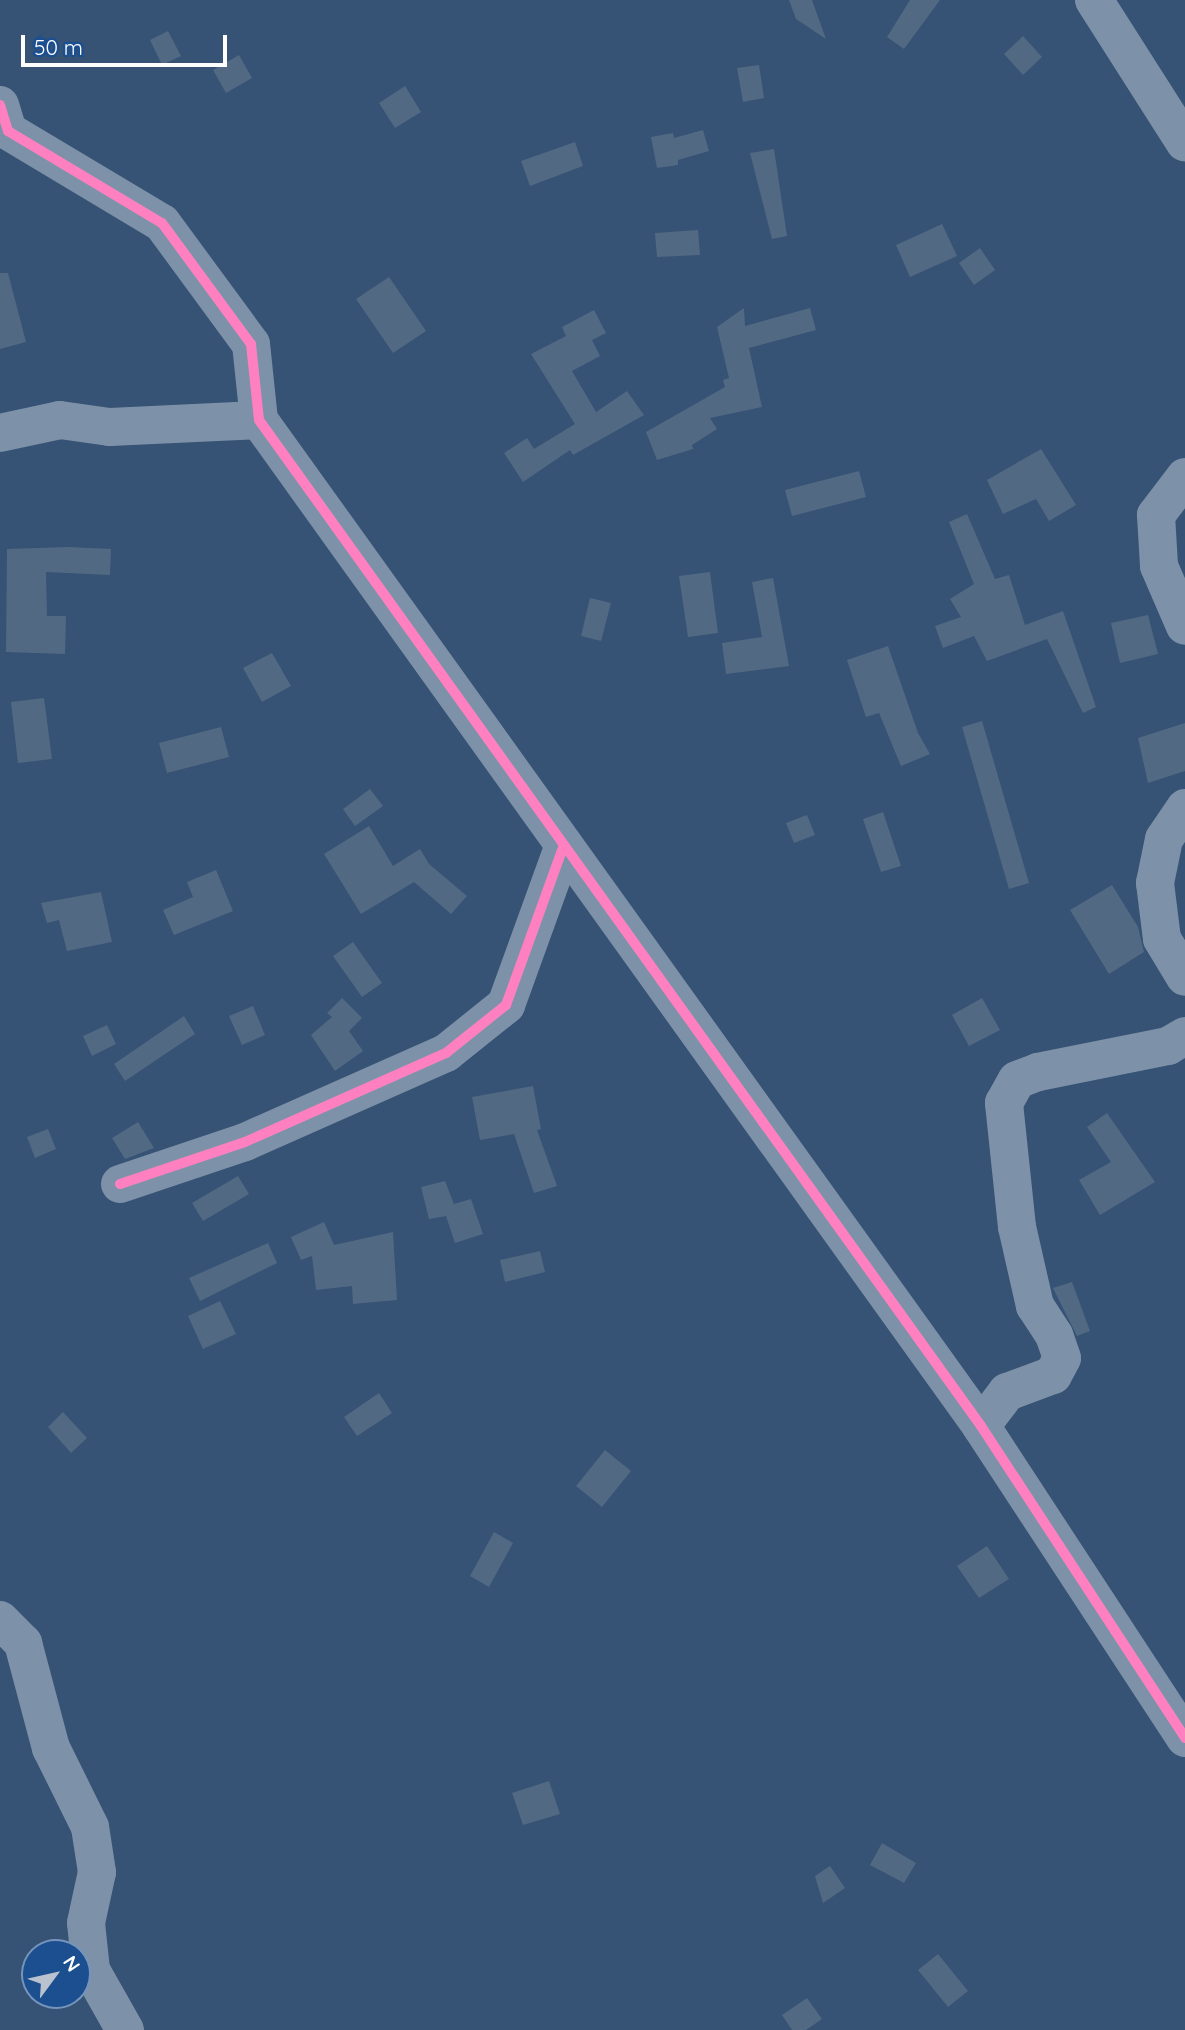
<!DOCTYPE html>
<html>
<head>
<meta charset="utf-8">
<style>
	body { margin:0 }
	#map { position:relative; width:1185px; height:2030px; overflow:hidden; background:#365274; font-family:Quicksand,sans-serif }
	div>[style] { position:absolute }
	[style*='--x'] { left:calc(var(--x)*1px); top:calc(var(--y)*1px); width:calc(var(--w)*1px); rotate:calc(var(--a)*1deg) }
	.building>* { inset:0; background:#526984 }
	.minor>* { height:38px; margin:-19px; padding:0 19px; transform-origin:19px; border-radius:19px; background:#7d92a8 }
	.cycleway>* { height:10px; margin:-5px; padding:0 5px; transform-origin:5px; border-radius:5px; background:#ff80c0 }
	span { translate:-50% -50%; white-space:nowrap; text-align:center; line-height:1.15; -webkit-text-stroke:7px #1b4f8f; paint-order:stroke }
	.north { position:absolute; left:21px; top:1939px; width:70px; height:70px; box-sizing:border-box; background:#1b4f8f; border:2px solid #7695bc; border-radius:50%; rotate:57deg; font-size:19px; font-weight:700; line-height:28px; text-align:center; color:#fff }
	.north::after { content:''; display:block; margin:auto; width:24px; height:32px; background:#b9c2ce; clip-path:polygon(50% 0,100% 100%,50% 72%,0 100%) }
	.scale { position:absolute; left:21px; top:35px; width:206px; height:32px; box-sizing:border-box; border:4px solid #fff; border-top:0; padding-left:9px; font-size:21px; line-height:24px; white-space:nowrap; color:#fff; -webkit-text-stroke:5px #1b4f8f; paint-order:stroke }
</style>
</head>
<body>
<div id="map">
	<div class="building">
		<i style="clip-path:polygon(789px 0,812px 0,826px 39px,796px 19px)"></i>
		<i style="clip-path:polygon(910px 0,940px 0,904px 49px,887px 37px)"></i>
		<i style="clip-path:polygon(168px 31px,181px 56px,162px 65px,150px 40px)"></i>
		<i style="clip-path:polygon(1023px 36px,1042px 57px,1023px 75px,1004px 54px)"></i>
		<i style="clip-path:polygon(239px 55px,252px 78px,226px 93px,213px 70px)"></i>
		<i style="clip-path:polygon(759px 65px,764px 98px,743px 102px,737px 68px)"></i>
		<i style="clip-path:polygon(405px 86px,421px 112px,395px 128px,379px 103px)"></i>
		<i style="clip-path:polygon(703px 130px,709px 151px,678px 160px,678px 165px,657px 168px,651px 137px,673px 133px,674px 138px)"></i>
		<i style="clip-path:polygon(575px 142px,583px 166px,530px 186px,521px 161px)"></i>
		<i style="clip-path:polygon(774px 149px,787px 236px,772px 239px,750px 153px)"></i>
		<i style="clip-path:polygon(942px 224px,957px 256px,910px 277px,896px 245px)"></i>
		<i style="clip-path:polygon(698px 230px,700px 255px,657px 257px,655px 233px)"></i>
		<i style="clip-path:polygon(980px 248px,995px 270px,974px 285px,959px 263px)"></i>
		<i style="clip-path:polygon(0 273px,8px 273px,26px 342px,0 349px)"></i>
		<i style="clip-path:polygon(389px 277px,426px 331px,393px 353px,356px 299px)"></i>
		<i style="clip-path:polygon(744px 308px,745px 326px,810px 308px,816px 330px,749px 348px,762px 407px,710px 418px,717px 429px,692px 445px,693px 449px,657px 460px,646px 432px,725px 387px,723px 380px,729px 378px,717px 327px)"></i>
		<i style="clip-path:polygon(594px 310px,606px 333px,592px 340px,600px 356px,572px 371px,596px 412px,627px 391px,644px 415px,573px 455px,570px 450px,523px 482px,504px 453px,527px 438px,534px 449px,575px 424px,531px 354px,566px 336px,562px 327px)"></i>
		<i style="clip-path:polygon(1041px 449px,1076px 505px,1049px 521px,1036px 499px,1003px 514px,987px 480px)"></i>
		<i style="clip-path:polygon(859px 471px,866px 497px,792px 516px,785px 490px)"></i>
		<i style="clip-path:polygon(967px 514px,995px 579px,1009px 575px,1025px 625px,1063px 611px,1096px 707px,1083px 713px,1047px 639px,987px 661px,974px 636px,943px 648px,935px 626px,961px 617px,950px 599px,974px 584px,949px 522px)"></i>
		<i style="clip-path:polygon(68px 547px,111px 549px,110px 575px,46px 572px,47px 616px,66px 616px,65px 654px,6px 652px,7px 549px)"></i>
		<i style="clip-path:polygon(710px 572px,718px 633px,688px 637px,679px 576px)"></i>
		<i style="clip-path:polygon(773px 578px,789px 666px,726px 674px,722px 643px,762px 637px,752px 582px)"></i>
		<i style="clip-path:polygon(590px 598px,611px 603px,601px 641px,581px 636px)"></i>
		<i style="clip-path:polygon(1148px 615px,1158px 654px,1120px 663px,1111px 623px)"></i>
		<i style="clip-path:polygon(888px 646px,918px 733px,930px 754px,901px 766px,879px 713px,866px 717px,847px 660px)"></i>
		<i style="clip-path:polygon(272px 653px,291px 686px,262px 702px,243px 668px)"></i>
		<i style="clip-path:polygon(44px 698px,52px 759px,18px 763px,11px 702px)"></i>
		<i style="clip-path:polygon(982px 721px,1029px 883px,1009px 889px,962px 727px)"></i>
		<i style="clip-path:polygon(1185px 723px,1185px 771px,1148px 783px,1138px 738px)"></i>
		<i style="clip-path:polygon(221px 727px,229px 757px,167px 773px,159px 743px)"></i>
		<i style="clip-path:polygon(370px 789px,383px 806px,355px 826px,343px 809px)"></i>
		<i style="clip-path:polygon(883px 812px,901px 866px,881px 872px,863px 819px)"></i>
		<i style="clip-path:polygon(807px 815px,815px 835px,794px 843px,786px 823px)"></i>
		<i style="clip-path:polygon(369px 826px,393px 866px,420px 849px,429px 864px,467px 896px,451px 914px,414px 882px,361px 914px,324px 854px)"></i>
		<i style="clip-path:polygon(216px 870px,233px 911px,174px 935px,163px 910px,193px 897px,187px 882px)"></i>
		<i style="clip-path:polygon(1112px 885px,1138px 927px,1144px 952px,1109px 974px,1070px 910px)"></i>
		<i style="clip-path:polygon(101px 892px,112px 942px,67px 951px,59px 920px,47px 923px,41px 903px)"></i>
		<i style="clip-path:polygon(353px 942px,382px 983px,362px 997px,333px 956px)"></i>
		<i style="clip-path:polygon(342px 998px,362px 1018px,349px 1031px,363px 1051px,335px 1071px,311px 1035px,332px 1017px,327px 1013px)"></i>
		<i style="clip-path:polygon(982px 998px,1000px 1030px,969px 1046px,952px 1015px)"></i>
		<i style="clip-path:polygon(253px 1006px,265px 1035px,242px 1045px,229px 1016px)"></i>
		<i style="clip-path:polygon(184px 1016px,195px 1034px,125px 1081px,114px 1064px)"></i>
		<i style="clip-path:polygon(107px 1025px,116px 1044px,92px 1056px,83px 1036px)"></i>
		<i style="clip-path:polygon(533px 1086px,541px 1129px,537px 1130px,557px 1186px,534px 1193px,514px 1134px,480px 1140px,472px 1097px)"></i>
		<i style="clip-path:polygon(1107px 1113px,1155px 1182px,1100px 1215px,1079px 1180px,1111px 1162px,1087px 1127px)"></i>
		<i style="clip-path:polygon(138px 1122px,154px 1148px,125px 1159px,112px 1138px)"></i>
		<i style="clip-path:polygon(48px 1129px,56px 1149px,35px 1158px,27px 1137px)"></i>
		<i style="clip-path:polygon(238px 1176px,249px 1194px,203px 1221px,192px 1203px)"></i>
		<i style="clip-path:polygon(445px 1181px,454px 1204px,471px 1199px,483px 1234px,455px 1243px,446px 1216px,429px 1219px,421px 1187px)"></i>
		<i style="clip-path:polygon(324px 1222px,334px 1245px,393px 1232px,397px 1300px,353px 1304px,352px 1286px,316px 1290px,312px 1256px,301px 1260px,291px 1237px)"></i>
		<i style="clip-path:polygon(268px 1243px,277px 1263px,200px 1301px,189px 1278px)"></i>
		<i style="clip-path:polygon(540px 1251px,545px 1272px,505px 1282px,500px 1260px)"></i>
		<i style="clip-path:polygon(1072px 1282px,1090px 1331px,1077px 1336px,1053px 1288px)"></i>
		<i style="clip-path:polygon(220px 1301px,236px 1334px,203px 1349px,188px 1316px)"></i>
		<i style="clip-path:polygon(379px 1393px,392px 1413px,357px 1436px,344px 1417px)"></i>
		<i style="clip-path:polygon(63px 1412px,87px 1438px,71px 1453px,48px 1427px)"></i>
		<i style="clip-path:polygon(605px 1450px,631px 1471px,602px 1507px,576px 1486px)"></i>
		<i style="clip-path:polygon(494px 1532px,513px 1543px,489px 1587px,470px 1576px)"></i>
		<i style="clip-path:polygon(987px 1546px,1009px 1579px,979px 1598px,957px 1566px)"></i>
		<i style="clip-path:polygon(549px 1781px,560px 1814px,523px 1825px,512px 1793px)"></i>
		<i style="clip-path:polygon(882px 1843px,916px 1863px,904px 1883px,870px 1865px)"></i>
		<i style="clip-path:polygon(830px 1866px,845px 1888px,823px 1903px,815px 1876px)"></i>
		<i style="clip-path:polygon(938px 1954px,968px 1991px,948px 2007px,918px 1970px)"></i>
		<i style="clip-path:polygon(807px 1998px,822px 2019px,806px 2030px,792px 2030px,782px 2015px)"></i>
	</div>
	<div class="minor">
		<i style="--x:1094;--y:0;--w:169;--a:57.5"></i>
		<i style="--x:0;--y:105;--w:27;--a:73"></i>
		<i style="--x:8;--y:131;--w:179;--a:30.9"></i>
		<i style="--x:162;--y:223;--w:150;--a:53.7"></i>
		<i style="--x:251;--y:344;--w:76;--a:84"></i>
		<i style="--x:259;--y:420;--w:1238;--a:54.33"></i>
		<i style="--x:981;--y:1426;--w:373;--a:56.8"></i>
		<i style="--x:0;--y:433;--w:61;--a:-12.2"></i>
		<i style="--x:60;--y:420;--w:50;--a:8"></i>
		<i style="--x:110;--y:427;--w:149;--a:-2.7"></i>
		<i style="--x:1185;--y:477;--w:48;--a:127.3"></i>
		<i style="--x:1156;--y:515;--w:51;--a:86.6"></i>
		<i style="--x:1159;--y:566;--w:65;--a:66.6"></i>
		<i style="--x:1185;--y:808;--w:37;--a:124"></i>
		<i style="--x:1164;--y:839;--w:45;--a:101.6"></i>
		<i style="--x:1155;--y:883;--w:56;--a:82.9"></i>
		<i style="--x:1162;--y:939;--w:44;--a:58.8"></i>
		<i style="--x:120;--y:1184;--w:132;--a:-18.6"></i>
		<i style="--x:245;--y:1142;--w:220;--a:-23.9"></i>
		<i style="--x:446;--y:1053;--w:77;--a:-38.7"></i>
		<i style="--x:506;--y:1005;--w:170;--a:-70.1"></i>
		<i style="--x:981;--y:1426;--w:43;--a:-52.6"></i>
		<i style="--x:1007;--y:1392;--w:49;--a:-20.3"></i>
		<i style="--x:1053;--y:1375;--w:19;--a:-62"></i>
		<i style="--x:1062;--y:1358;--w:24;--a:-109"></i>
		<i style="--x:1054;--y:1335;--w:35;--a:-123"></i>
		<i style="--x:1035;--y:1306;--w:81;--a:-102.8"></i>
		<i style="--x:1017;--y:1227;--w:125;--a:-96"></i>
		<i style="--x:1004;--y:1103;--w:26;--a:-61"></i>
		<i style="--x:1017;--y:1080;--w:22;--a:-21"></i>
		<i style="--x:1038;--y:1072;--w:133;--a:-11.3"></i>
		<i style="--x:1168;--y:1046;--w:20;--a:-30"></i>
		<i style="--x:0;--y:1620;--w:33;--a:45"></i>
		<i style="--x:23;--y:1643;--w:109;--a:75.1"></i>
		<i style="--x:51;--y:1748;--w:88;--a:63.7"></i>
		<i style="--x:90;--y:1827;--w:46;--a:81.2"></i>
		<i style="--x:97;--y:1872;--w:52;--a:102.2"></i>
		<i style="--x:86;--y:1923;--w:47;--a:83.9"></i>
		<i style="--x:91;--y:1970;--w:69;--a:60.5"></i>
	</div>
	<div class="cycleway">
		<i style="--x:0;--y:105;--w:27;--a:73"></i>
		<i style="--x:8;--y:131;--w:179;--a:30.9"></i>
		<i style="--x:162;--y:223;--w:150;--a:53.7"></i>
		<i style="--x:251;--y:344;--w:76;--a:84"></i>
		<i style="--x:259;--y:420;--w:1238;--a:54.33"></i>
		<i style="--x:981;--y:1426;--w:373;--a:56.8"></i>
		<i style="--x:120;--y:1184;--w:132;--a:-18.6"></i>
		<i style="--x:245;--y:1142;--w:220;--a:-23.9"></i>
		<i style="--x:446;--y:1053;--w:77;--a:-38.7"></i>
		<i style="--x:506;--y:1005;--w:170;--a:-70.1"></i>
	</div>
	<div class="north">N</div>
	<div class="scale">50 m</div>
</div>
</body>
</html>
